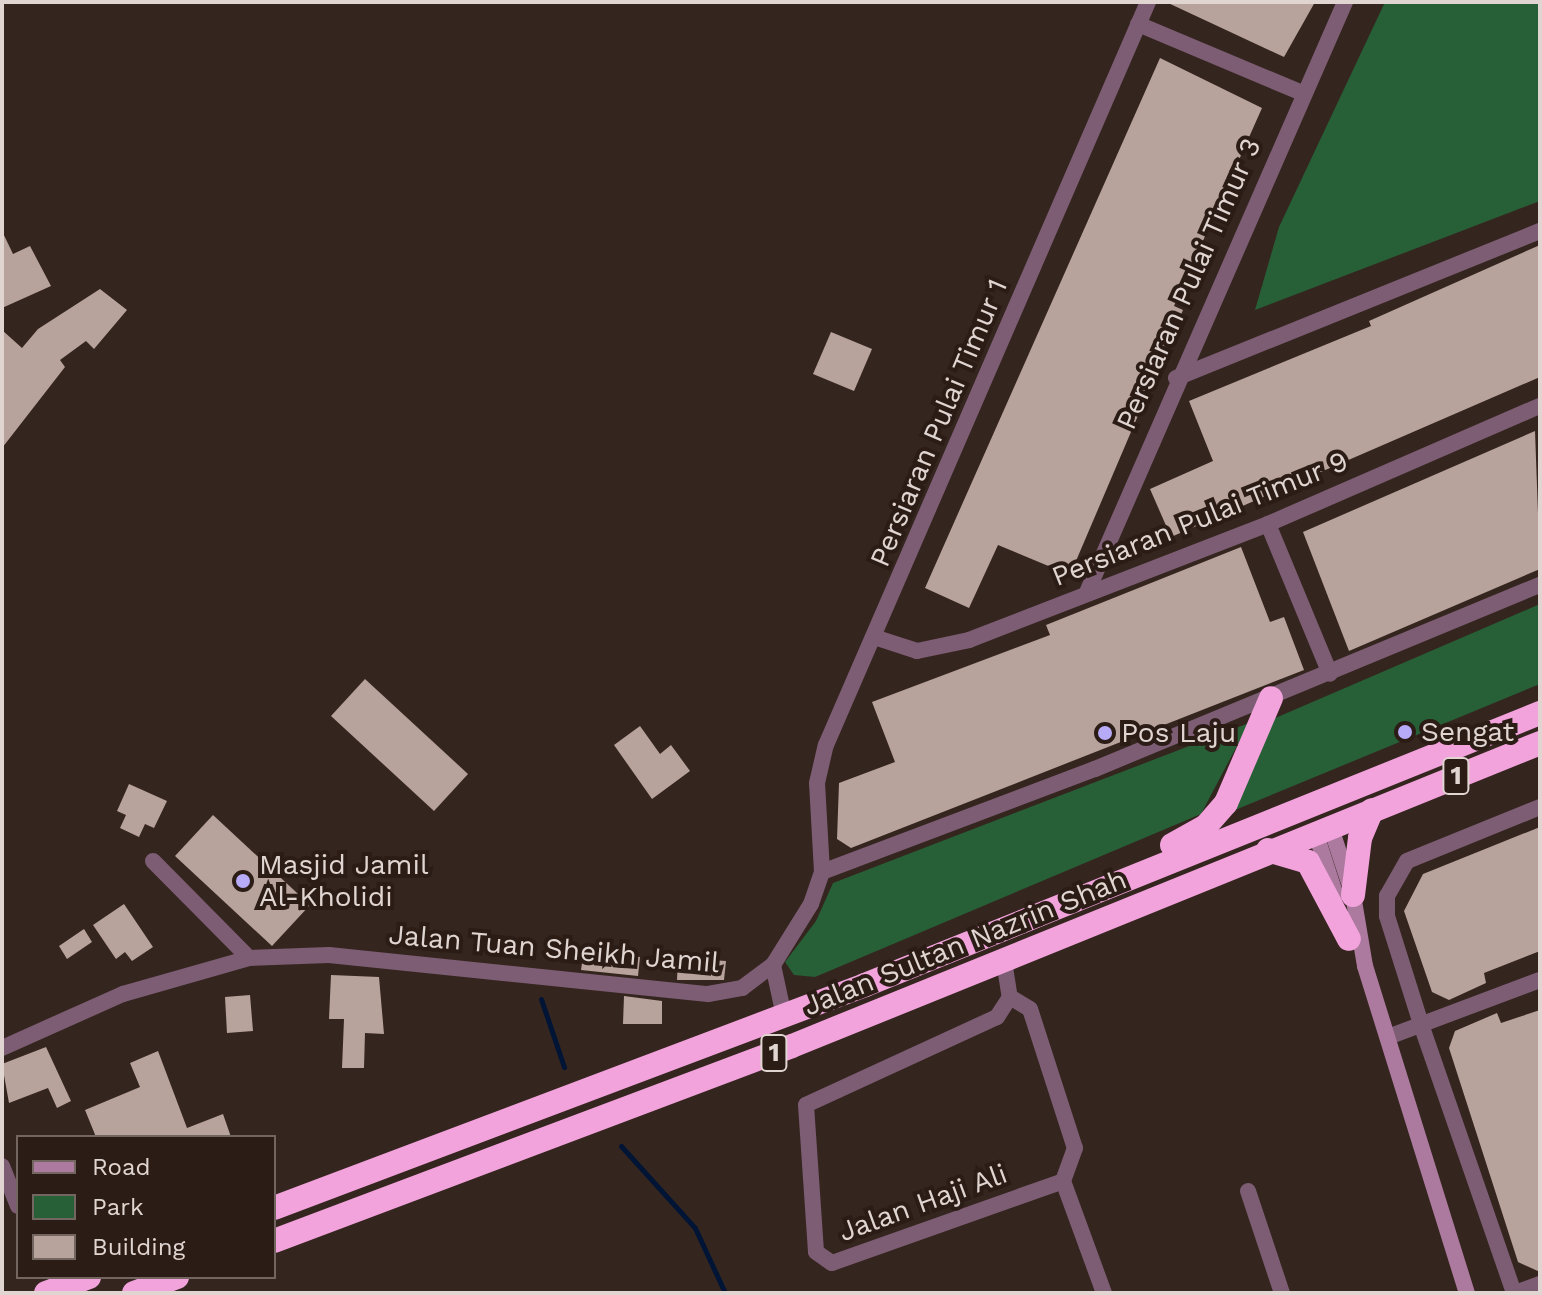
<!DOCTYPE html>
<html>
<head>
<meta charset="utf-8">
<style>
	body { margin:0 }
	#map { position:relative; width:1542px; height:1295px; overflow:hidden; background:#35251f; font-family:"Work Sans",sans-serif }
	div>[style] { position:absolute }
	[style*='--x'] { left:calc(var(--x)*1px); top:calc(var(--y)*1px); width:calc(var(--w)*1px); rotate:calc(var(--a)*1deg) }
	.green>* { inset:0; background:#275f36 }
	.stream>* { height:5px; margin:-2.5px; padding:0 2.5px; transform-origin:2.5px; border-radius:2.5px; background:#001535 }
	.building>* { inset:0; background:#b7a39b }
	.street>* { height:16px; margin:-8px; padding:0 8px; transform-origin:8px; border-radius:8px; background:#7d5d74 }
	.secondary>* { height:16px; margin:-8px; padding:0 8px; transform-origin:8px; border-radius:8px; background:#ac7a9e }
	.highway>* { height:24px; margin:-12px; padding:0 12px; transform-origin:12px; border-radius:12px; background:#f2a3dc }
	.dots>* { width:22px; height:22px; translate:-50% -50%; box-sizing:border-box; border:4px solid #2b1c16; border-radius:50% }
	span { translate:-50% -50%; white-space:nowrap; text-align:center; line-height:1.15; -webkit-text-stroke:8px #2b1c16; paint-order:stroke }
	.shield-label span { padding:2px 6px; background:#2b1c16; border:2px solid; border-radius:6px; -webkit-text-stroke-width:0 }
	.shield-label { font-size:26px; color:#e0d5d1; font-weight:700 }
	.street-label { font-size:28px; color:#e0d5d1 }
	.poi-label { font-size:28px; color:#e0d5d1 }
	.left { translate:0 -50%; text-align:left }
	.frame { position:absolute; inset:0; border:4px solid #e0d5d1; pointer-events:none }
	.legend { position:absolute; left:16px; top:1135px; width:260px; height:144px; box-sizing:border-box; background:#2b1c16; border:2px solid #736661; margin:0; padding:10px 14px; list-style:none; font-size:24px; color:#e0d5d1 }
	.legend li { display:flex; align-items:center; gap:16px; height:40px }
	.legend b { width:40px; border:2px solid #736661 }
</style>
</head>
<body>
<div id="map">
	<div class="green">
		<i style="clip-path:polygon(1385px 2px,1540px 2px,1540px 201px,1255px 310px,1279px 227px)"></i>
		<i style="clip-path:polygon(1540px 604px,1540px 684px,1235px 810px,1273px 719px)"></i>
		<i style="clip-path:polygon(1249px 723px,1201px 814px,815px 977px,794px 975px,785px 962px,816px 921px,833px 883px)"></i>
	</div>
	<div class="stream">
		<i style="--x:541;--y:999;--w:72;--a:71.3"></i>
		<i style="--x:621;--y:1146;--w:110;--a:47.9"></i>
		<i style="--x:695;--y:1228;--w:72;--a:65.2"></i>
	</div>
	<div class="building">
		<i style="clip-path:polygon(1166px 2px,1315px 2px,1284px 57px)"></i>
		<i style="clip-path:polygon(1160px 58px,1262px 108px,1174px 306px,1183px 310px,1070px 575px,998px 545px,969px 608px,925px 588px)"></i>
		<i style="clip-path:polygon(2px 231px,13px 254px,30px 246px,51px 286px,2px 308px)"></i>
		<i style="clip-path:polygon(1540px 245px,1540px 377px,1171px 537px,1150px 489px,1213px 461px,1189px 401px,1371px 326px,1369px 321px)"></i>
		<i style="clip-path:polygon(100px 289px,127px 310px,94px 349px,86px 341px,60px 360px,65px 367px,2px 448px,2px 330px,22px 348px,38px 329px)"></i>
		<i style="clip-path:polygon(831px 332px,872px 349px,854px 391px,813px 374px)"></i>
		<i style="clip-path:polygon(1535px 431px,1540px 569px,1349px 651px,1303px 532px)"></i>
		<i style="clip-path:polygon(1241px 547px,1270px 622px,1284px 617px,1304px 670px,851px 848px,837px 839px,839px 783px,895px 762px,872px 702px,1050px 635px,1046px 625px)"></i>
		<i style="clip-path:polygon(365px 679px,468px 774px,434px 811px,331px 716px)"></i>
		<i style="clip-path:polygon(640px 726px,660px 754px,671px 745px,690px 771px,652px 799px,614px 745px)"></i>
		<i style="clip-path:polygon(129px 784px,167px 801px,154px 828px,145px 824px,139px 837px,120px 828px,126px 815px,117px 811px)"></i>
		<i style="clip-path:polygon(213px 815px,310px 905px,272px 946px,175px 856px)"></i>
		<i style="clip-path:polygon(1540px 827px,1540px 951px,1484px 973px,1486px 983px,1449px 1000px,1432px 992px,1404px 911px,1423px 874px)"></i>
		<i style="clip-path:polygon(124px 904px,153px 947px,132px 961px,125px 952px,116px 959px,93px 925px)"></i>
		<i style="clip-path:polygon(84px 929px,92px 942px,67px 959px,59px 946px)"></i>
		<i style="clip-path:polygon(584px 950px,640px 957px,638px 976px,581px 970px)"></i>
		<i style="clip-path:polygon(678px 958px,726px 961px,724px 980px,677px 980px)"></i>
		<i style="clip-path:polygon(331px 975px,379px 977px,384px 1034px,365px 1033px,364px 1068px,342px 1068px,344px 1019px,329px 1019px)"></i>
		<i style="clip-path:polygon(250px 995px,253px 1031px,227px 1033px,225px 997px)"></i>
		<i style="clip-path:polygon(624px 996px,662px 1001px,662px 1024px,623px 1024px)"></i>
		<i style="clip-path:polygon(1540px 1010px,1540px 1272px,1518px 1262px,1449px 1048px,1455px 1031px,1497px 1013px,1501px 1023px)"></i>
		<i style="clip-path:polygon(46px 1047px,71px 1101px,57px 1108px,48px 1088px,9px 1103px,2px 1064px)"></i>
		<i style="clip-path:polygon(158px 1051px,187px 1128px,223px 1114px,231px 1137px,96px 1137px,85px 1110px,140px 1087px,130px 1063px)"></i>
	</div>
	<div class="street">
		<i style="--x:1138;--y:24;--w:176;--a:22.8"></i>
		<i style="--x:1176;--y:378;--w:393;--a:-22"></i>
		<i style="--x:1268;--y:524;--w:162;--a:67.5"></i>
		<i style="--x:1088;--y:590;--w:642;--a:-66.39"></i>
		<i style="--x:874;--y:637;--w:45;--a:18"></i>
		<i style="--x:917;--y:651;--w:53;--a:-11.9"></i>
		<i style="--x:969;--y:640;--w:321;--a:-21.2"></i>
		<i style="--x:1268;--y:524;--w:296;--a:-23.5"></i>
		<i style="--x:153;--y:861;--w:136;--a:45.3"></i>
		<i style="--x:822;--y:872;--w:292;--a:-20.7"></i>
		<i style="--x:1095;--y:769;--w:482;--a:-22.5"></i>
		<i style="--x:1004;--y:961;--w:36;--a:81"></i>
		<i style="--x:1010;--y:997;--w:24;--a:123"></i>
		<i style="--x:997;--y:1017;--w:210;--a:155.3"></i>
		<i style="--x:806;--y:1105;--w:147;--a:86.1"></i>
		<i style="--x:816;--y:1252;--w:19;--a:35"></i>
		<i style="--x:832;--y:1263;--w:245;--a:-19.5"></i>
		<i style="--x:1063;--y:1181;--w:119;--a:69.9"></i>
		<i style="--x:773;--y:965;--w:52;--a:77.8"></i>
		<i style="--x:1010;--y:997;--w:23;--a:31"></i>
		<i style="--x:1030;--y:1009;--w:146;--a:72.1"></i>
		<i style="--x:1075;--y:1148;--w:35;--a:110"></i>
		<i style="--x:1388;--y:1037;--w:162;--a:-20.6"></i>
		<i style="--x:2;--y:1048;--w:133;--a:-24.1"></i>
		<i style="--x:123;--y:994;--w:131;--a:-15.9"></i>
		<i style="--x:249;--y:958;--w:80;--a:-2.1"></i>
		<i style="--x:329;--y:955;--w:381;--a:5.9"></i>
		<i style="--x:708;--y:994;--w:35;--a:-10"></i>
		<i style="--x:742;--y:988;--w:39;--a:-37"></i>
		<i style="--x:773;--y:965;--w:72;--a:-58.1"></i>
		<i style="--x:811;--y:904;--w:34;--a:-71"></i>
		<i style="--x:822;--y:872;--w:89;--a:-93.2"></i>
		<i style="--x:817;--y:783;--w:39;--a:-77"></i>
		<i style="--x:826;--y:745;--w:810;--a:-66.57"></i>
		<i style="--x:2;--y:1166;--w:43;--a:68.2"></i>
		<i style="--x:1248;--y:1191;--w:108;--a:71.6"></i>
		<i style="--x:1514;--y:1293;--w:285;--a:-109.1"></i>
		<i style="--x:1421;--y:1024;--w:113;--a:-107.5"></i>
		<i style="--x:1387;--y:916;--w:20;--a:-90"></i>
		<i style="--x:1387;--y:896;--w:40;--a:-60.3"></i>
		<i style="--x:1407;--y:861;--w:144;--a:-22.1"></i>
		<i style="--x:1515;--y:1293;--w:27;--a:-20"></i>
	</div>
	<div class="secondary">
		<i style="--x:1330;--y:825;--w:74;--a:71.8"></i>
		<i style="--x:1353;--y:895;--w:72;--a:80.4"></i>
		<i style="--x:1365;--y:966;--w:343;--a:72.7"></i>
		<i style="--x:1315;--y:831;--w:68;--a:72.1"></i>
	</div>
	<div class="highway">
		<i style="--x:1172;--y:845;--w:39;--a:-29"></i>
		<i style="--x:1206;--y:826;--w:30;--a:-49"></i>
		<i style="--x:1226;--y:803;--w:114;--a:-66.8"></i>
		<i style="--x:1268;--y:850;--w:42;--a:16.7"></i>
		<i style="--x:1308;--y:862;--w:87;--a:62"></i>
		<i style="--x:1353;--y:895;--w:57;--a:-83"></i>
		<i style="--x:1360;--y:838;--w:30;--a:-67"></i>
		<i style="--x:274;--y:1208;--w:632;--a:-20.67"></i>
		<i style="--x:865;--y:985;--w:728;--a:-21.95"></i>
		<i style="--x:274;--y:1241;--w:553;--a:-20.63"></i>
		<i style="--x:792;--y:1046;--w:807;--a:-22.05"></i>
		<i style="--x:46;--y:1293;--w:46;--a:-20.4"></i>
		<i style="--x:134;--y:1293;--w:46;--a:-20.4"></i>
	</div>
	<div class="dots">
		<i style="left:1405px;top:732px;background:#b7abf8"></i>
		<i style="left:1105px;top:733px;background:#b7abf8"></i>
		<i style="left:243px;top:881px;background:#b7abf8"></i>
	</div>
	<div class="shield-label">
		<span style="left:1456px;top:776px">1</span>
		<span style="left:774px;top:1053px">1</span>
	</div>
	<div class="street-label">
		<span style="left:1189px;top:284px;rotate:-66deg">Persiaran Pulai Timur 3</span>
		<span style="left:939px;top:423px;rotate:-67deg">Persiaran Pulai Timur 1</span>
		<span style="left:1200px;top:519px;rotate:-22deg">Persiaran Pulai Timur 9</span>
		<span style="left:965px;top:943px;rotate:-22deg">Jalan Sultan Nazrin Shah</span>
		<span style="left:554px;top:949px;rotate:5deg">Jalan Tuan Sheikh Jamil</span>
		<span style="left:923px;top:1203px;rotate:-20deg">Jalan Haji Ali</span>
	</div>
	<div class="poi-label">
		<span class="left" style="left:1421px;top:732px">Sengat</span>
		<span class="left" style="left:1121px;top:733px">Pos Laju</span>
		<span class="left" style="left:259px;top:881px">Masjid Jamil<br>Al-Kholidi</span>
	</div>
	<div class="frame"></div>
	<ul class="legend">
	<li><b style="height:10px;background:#ac7a9e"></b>Road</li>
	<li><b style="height:22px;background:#275f36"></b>Park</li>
	<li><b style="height:22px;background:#b7a39b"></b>Building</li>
	</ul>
</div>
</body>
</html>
